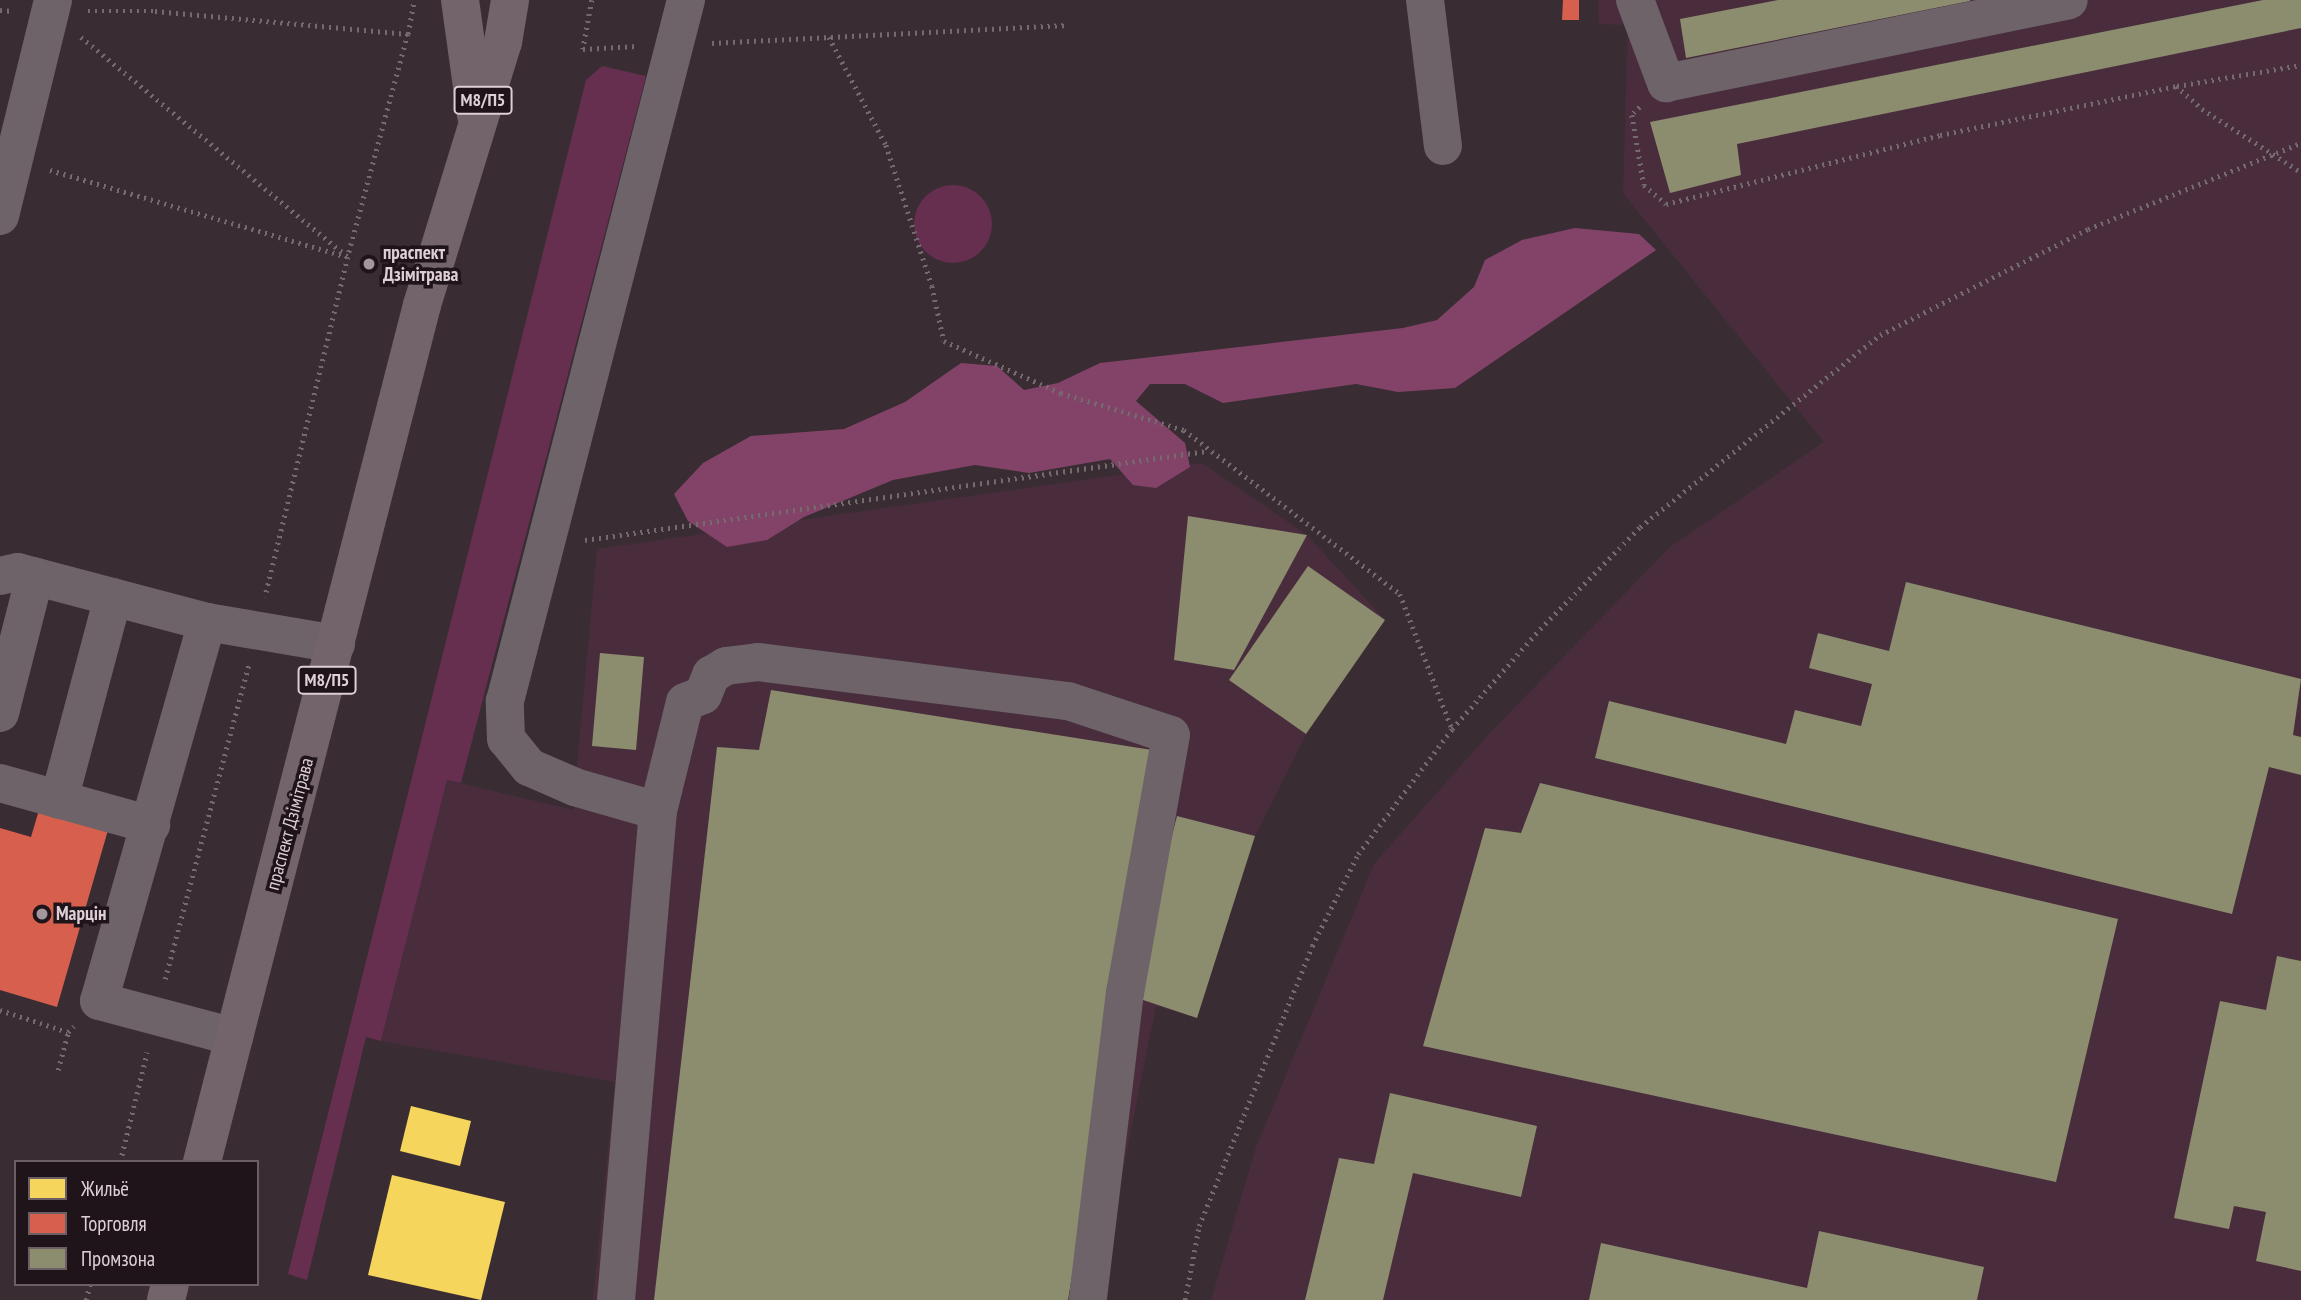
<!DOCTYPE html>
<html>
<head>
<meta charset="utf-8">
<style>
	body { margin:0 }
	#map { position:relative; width:2301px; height:1300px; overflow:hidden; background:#392d33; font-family:"PT Sans Narrow",sans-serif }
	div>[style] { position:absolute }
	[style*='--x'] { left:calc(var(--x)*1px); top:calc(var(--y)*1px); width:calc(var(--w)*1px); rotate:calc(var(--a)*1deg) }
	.built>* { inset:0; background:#492d3d }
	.green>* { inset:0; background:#662e4f }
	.round { border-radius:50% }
	.forest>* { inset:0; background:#834368 }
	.homes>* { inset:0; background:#f6d55c }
	.shops>* { inset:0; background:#d6604d }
	.industry>* { inset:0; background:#8c8c6e }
	.path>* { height:4.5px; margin-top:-2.25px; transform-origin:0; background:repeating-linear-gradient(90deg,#746b6f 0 2px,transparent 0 7px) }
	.minor>* { height:38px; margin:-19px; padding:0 19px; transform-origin:19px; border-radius:19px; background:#6d6369 }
	.major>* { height:38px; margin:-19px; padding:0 19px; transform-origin:19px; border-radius:19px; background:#73636b }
	.dots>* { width:19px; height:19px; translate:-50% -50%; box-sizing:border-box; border:4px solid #1f141a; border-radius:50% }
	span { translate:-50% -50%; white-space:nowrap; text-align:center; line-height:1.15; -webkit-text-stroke:7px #1f141a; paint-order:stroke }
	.shield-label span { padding:2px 5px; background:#1f141a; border:2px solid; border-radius:5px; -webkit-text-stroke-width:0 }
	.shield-label { font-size:18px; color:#decfd6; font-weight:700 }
	.poi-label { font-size:19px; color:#decfd6; font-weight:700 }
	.left { translate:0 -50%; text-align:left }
	.street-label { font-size:19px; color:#decfd6 }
	.legend { position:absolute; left:14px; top:1160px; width:245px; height:126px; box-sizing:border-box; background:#1f141a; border:2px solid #6b5f65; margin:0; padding:9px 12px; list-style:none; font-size:21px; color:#decfd6 }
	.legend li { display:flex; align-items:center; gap:14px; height:35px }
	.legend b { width:35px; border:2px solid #6b5f65 }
</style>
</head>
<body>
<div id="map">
	<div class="built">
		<i style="clip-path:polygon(1598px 0,2301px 0,2301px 1300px,1211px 1300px,1256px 1147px,1374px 864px,1488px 735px,1670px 547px,1824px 442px,1623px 193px,1628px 25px,1599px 24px)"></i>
		<i style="clip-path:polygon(1202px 463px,1307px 535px,1385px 620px,1306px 734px,1255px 836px,1197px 1018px,1156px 1006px,1097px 1300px,593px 1300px,615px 1082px,381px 1041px,447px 780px,573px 810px,597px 549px)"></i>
	</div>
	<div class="green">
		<i style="clip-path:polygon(602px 66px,646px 76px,461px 783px,447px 780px,381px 1041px,366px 1037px,307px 1280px,288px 1274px,586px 80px)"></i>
		<i class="round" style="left:914px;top:185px;width:78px;height:78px"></i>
	</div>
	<div class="forest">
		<i style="clip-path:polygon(1575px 228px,1639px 234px,1656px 250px,1455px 388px,1398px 392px,1356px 384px,1223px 403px,1185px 384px,1150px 384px,1136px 401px,1185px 443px,1190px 467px,1156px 488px,1133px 485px,1110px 459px,1029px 473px,975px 465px,893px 480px,804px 517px,767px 540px,727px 547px,688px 521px,674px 494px,703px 463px,751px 436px,844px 429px,905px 402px,961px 363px,997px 366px,1024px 390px,1058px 383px,1100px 363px,1403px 328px,1437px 320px,1474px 287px,1485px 260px,1522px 240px)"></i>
	</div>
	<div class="homes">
		<i style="clip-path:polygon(411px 1106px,471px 1121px,460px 1166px,400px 1151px)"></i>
		<i style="clip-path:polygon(392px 1175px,505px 1202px,481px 1300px,368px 1275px)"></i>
	</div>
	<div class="shops">
		<i style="clip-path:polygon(1563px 0,1579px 0,1579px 20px,1562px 20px)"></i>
		<i style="clip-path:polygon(39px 810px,108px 830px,57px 1007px,0 990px,0 828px,31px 837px)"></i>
	</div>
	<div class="industry">
		<i style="clip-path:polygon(1778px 0,1970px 0,1970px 1px,1686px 58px,1680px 19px)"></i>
		<i style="clip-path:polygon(2263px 0,2301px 0,2301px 28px,1737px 144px,1741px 175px,1670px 193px,1650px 122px)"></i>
		<i style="clip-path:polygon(1188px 516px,1307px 535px,1234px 670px,1174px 660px)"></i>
		<i style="clip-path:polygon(1308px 566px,1385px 620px,1306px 734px,1229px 680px)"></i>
		<i style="clip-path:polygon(1906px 582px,2301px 679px,2293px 735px,2301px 737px,2301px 775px,2269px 767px,2232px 914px,1595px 758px,1609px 701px,1786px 744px,1795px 710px,1861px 726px,1872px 684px,1809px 668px,1818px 633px,1889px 651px)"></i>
		<i style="clip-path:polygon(600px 653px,644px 657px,636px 750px,592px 746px)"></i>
		<i style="clip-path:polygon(771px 690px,1152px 750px,1116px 1014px,1068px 1300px,654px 1300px,717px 747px,759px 750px)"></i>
		<i style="clip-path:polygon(1540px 783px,2118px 919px,2056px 1182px,1423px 1046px,1485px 828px,1521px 833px)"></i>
		<i style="clip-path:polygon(1177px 816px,1255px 836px,1197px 1018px,1131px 996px)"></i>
		<i style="clip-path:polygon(2277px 956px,2301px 961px,2301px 1271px,2256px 1261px,2266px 1212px,2234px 1206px,2229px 1229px,2174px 1218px,2220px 1001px,2266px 1010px)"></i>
		<i style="clip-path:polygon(1390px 1093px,1537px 1126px,1521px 1197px,1413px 1173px,1383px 1300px,1305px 1300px,1339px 1158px,1374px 1164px)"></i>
		<i style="clip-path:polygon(1819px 1231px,1984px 1267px,1977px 1300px,1589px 1300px,1601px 1243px,1807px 1288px)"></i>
	</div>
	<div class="path">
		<i style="--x:592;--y:0;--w:50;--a:100.4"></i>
		<i style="--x:583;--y:49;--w:54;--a:-3.2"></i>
		<i style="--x:0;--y:10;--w:13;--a:4"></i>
		<i style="--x:88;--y:11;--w:67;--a:0"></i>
		<i style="--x:155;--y:11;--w:254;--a:5.2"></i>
		<i style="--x:408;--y:34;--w:231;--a:105.1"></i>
		<i style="--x:348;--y:257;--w:350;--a:103.7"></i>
		<i style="--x:408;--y:34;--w:35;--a:-80"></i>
		<i style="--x:81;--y:37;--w:346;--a:39.5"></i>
		<i style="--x:829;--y:37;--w:122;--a:62.2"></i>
		<i style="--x:886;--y:145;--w:148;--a:71.9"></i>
		<i style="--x:932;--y:286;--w:56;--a:77.7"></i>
		<i style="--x:944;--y:341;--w:128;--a:24"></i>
		<i style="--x:1061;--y:393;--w:128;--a:16.7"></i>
		<i style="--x:1184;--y:430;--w:271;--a:37.2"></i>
		<i style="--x:1400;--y:594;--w:145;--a:68.9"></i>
		<i style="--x:712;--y:43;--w:356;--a:-2.9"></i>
		<i style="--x:2177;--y:86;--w:126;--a:-9.6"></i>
		<i style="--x:1640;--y:107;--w:11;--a:135"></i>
		<i style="--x:1632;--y:115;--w:71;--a:80.3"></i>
		<i style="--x:1644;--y:185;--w:29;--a:41"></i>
		<i style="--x:1666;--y:204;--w:283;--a:-14.1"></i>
		<i style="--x:1940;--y:135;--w:241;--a:-11.7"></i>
		<i style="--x:2176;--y:86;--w:35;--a:41"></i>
		<i style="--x:2202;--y:109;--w:117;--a:32.5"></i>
		<i style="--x:50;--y:170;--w:306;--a:16.3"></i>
		<i style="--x:585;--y:540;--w:628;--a:-8.14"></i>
		<i style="--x:165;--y:979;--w:324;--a:-75.1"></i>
		<i style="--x:0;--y:1010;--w:71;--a:17.9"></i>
		<i style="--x:58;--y:1070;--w:39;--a:-75"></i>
		<i style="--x:68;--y:1032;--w:8;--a:-45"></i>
		<i style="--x:120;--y:1162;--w:113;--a:-76.2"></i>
		<i style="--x:86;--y:1300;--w:16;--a:-76"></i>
		<i style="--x:1185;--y:1300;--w:75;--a:-79.3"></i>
		<i style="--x:1199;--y:1226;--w:302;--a:-68"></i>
		<i style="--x:1312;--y:946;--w:103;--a:-63.4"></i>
		<i style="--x:1358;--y:854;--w:156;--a:-53.1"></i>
		<i style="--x:1452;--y:729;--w:133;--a:-48.7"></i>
		<i style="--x:1540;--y:629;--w:143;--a:-45.6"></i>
		<i style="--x:1640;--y:527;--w:307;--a:-38.7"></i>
		<i style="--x:1880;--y:335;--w:233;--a:-27"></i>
		<i style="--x:2088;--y:229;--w:230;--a:-22"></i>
	</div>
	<div class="minor">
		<i style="--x:1425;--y:0;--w:147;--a:83"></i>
		<i style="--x:1635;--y:0;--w:89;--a:69.5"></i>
		<i style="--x:1666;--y:83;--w:411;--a:-11.6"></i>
		<i style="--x:0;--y:216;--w:222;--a:-76.2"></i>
		<i style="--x:0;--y:576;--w:18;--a:-13"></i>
		<i style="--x:18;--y:572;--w:196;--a:14.8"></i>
		<i style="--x:207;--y:622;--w:131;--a:9.7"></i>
		<i style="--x:207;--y:622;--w:394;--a:105.9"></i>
		<i style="--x:99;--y:1001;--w:140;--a:14.9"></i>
		<i style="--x:0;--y:713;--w:141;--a:-75.7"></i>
		<i style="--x:0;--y:783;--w:157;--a:15.5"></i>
		<i style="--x:59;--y:800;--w:210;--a:-75.1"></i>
		<i style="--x:658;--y:811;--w:86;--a:-163.9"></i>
		<i style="--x:575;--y:787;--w:50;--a:-156.5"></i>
		<i style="--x:529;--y:767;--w:36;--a:-129"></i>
		<i style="--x:506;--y:739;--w:38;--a:-92"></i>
		<i style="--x:505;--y:701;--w:724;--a:-75.52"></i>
		<i style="--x:616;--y:1300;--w:491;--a:-85.1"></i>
		<i style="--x:658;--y:811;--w:112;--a:-76.1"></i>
		<i style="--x:685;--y:702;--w:19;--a:-21"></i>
		<i style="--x:703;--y:695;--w:22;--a:-68"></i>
		<i style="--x:711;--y:675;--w:17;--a:-31"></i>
		<i style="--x:726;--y:666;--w:32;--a:-7"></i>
		<i style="--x:758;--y:662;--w:312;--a:7.2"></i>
		<i style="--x:1068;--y:701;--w:108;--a:18.3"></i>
		<i style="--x:1171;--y:735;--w:261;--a:100.1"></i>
		<i style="--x:1125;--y:992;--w:310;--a:96.9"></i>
	</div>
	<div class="major">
		<i style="--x:460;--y:0;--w:116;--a:82.1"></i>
		<i style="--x:202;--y:1162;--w:885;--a:-75.6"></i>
		<i style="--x:422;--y:305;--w:275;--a:-72.9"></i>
		<i style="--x:503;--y:42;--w:43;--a:-80.5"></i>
		<i style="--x:166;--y:1300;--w:16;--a:-76"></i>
	</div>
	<div class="dots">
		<i style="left:369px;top:264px;background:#a4969d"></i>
		<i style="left:42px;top:914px;background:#a4969d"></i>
	</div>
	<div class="shield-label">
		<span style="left:483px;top:100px">М8/П5</span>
		<span style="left:327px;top:680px">М8/П5</span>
	</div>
	<div class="poi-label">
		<span class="left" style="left:383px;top:264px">праспект<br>Дзімітрава</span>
		<span class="left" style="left:56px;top:914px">Марцін</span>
	</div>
	<div class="street-label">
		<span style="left:290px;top:824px;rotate:-75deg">праспект Дзімітрава</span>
	</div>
	<ul class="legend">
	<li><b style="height:19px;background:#f6d55c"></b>Жильё</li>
	<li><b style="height:19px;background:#d6604d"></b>Торговля</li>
	<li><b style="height:19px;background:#8c8c6e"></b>Промзона</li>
	</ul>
</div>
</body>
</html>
